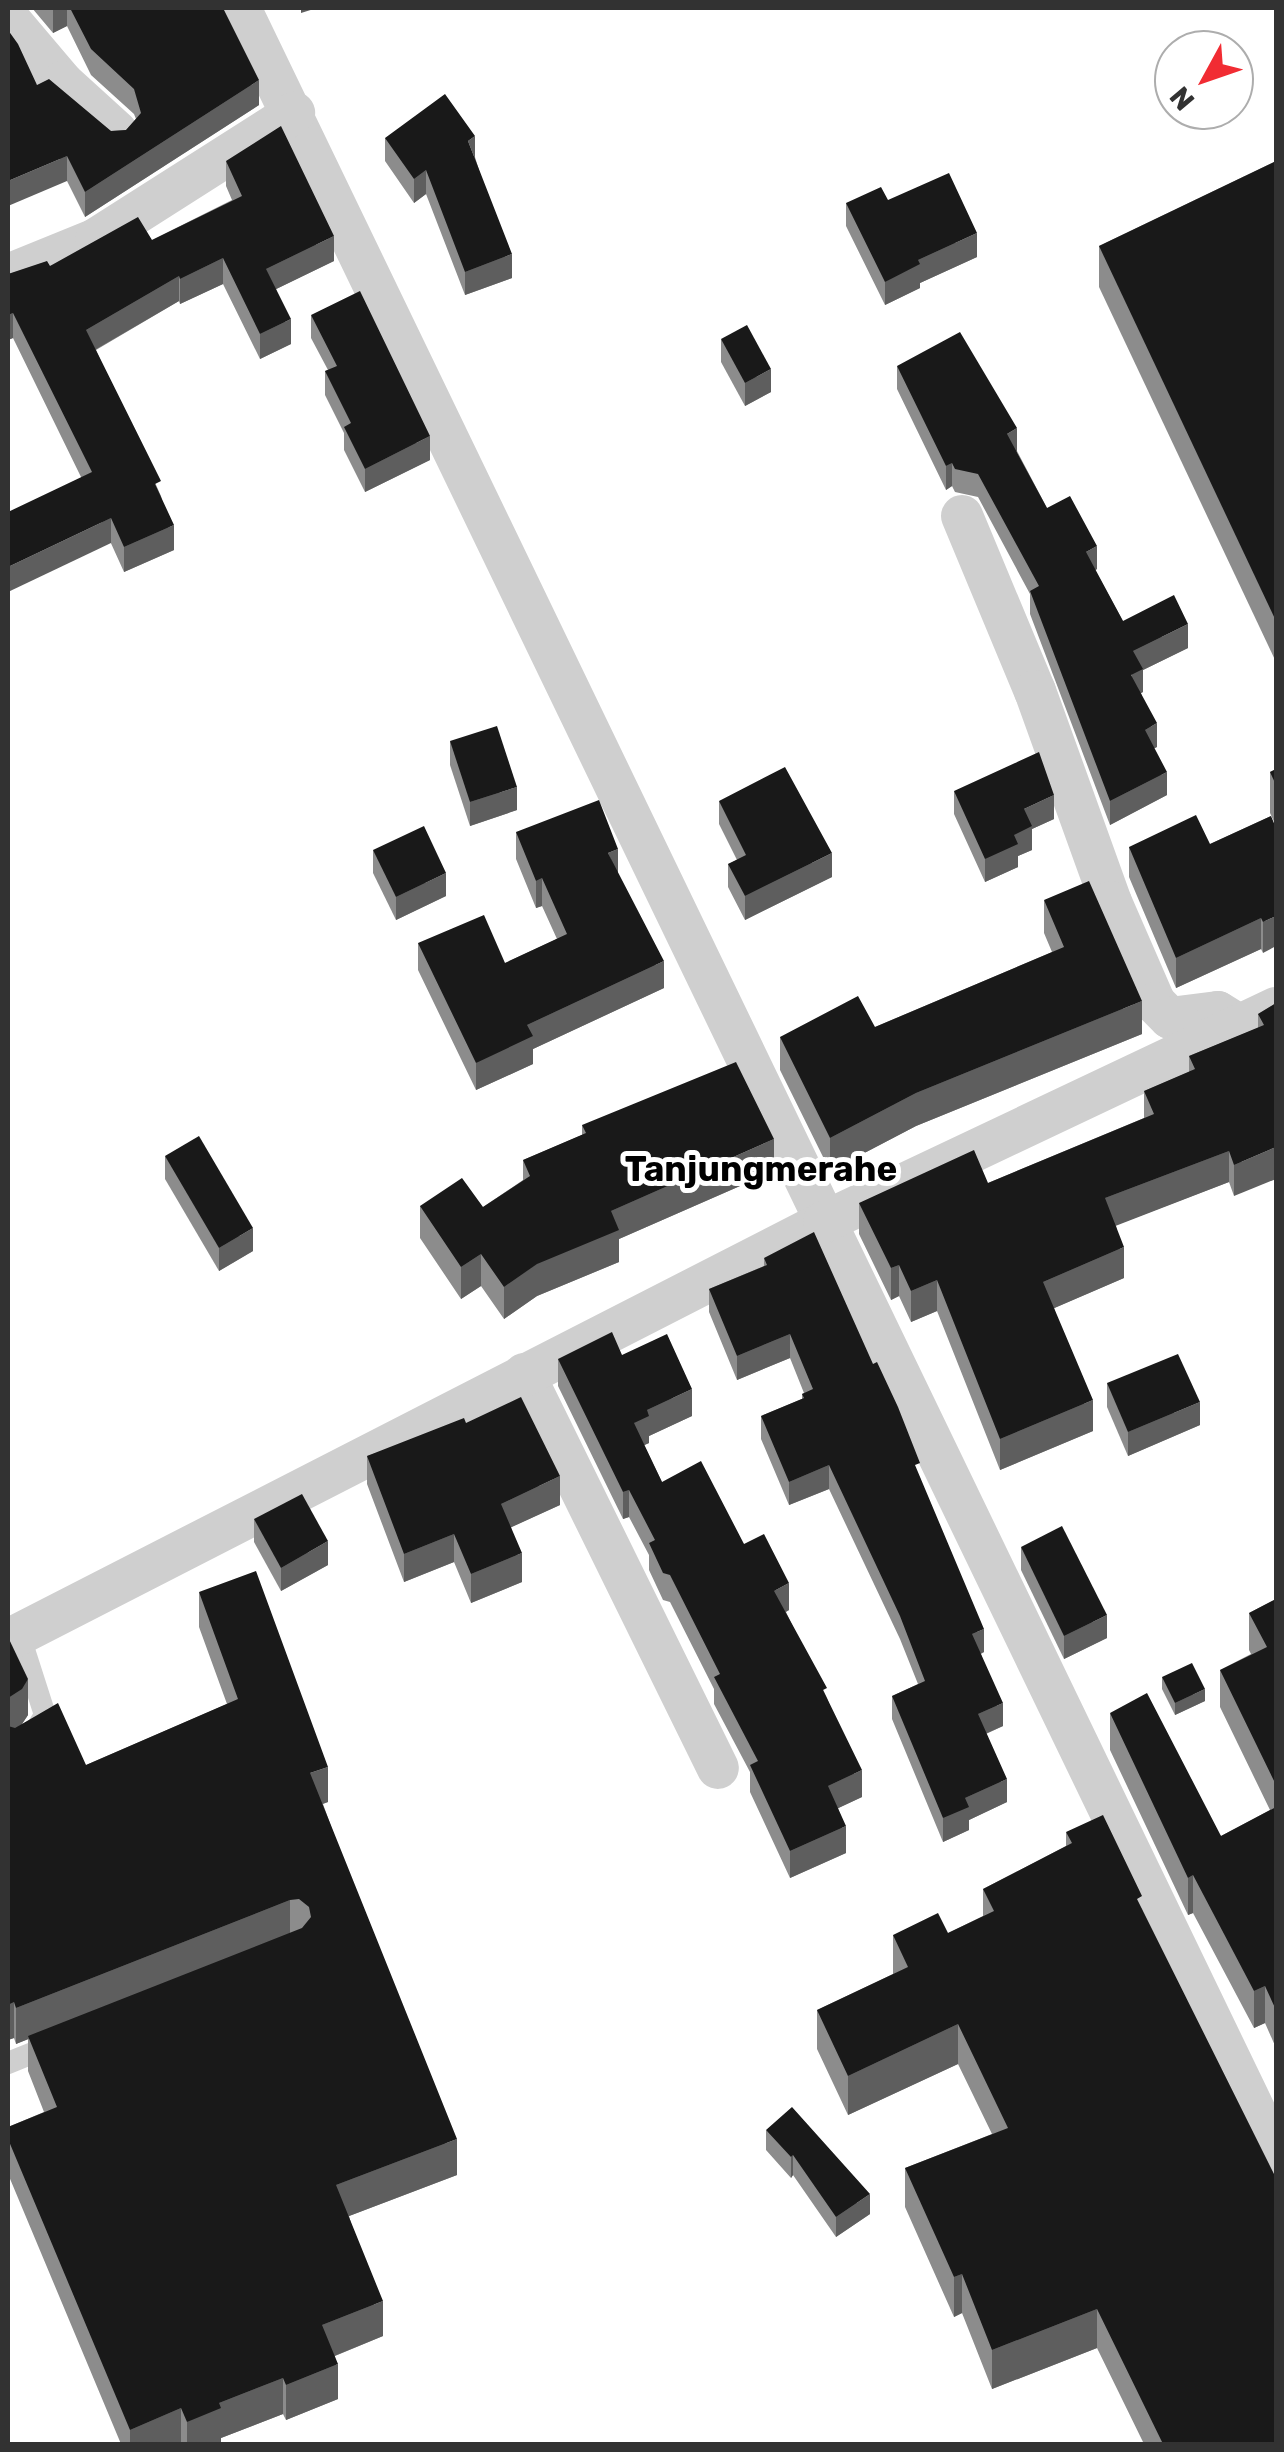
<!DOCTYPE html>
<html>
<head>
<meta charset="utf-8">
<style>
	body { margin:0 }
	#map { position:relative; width:1284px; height:2452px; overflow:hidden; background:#fff; font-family:Rubik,sans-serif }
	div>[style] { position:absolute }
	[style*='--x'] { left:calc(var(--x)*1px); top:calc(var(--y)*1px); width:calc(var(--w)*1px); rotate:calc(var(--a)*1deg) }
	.lane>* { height:22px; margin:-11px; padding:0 11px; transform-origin:11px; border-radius:11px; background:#cfcfcf }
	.street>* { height:42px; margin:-21px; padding:0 21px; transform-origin:21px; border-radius:21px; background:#cfcfcf }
	.wall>* { inset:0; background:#8c8c8c }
	.shaded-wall>* { inset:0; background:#5e5e5e }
	.building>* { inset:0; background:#191919 }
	span { translate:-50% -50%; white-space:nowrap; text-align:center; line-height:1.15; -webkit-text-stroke:10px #fff; paint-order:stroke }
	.quarter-label { font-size:35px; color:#000; font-weight:700 }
	.frame { position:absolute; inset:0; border:10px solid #323232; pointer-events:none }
	.north { position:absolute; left:1154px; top:30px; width:100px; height:100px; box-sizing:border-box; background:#fff; border:2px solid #adadad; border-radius:50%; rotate:230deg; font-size:28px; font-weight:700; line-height:40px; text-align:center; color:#323232 }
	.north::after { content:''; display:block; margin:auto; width:35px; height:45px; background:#f12c33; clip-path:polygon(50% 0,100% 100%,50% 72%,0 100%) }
</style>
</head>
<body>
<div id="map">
	<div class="lane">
		<i style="--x:8;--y:1750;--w:29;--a:-31"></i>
		<i style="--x:33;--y:1735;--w:23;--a:-59"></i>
		<i style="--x:45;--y:1715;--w:85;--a:-107.8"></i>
		<i style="--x:8;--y:2063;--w:51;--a:-22"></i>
	</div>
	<div class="street">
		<i style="--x:240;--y:8;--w:2384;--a:64.24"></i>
		<i style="--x:8;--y:18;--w:84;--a:49.8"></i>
		<i style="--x:62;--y:82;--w:74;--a:42.3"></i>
		<i style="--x:8;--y:275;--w:95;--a:-22.2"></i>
		<i style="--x:96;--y:239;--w:235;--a:-32.5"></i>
		<i style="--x:962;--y:516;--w:190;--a:67.4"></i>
		<i style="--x:1035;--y:691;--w:224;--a:70.2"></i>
		<i style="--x:1111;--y:902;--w:110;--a:66.5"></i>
		<i style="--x:1155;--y:1003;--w:21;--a:45"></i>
		<i style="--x:1170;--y:1018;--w:48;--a:-7.1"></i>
		<i style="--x:1218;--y:1012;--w:28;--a:32"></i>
		<i style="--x:524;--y:1374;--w:439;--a:63.8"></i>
		<i style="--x:8;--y:1640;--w:917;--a:-27.12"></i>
		<i style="--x:824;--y:1222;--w:500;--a:-25.34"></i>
	</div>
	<div class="wall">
		<i style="clip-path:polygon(32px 8px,223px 8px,259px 105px,85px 217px,67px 181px,37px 85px,111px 131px,126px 130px,136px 119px,134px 114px,91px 75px,67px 26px,53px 33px)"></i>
		<i style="clip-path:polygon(385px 138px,475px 157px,512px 278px,465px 295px,426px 194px,414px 203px,385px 161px)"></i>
		<i style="clip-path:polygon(226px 161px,334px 261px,276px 289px,291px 344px,260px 359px,223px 284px,180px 304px,179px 301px,96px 350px,161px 496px,174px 550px,124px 572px,81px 477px,13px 338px,8px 340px,8px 274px,50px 266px,152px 240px,232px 200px,226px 186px)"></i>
		<i style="clip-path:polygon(1276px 161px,1276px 662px,1099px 287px,1099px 246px)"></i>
		<i style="clip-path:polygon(888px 200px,977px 257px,920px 283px,920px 288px,885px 305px,846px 226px,846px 203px)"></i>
		<i style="clip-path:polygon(311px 315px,430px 460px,365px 492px,344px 450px,344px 433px,325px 395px,325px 371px,328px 370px,311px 338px)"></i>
		<i style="clip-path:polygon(721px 339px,771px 392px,745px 406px,721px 362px)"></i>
		<i style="clip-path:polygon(897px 366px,1017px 451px,1047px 508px,1097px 569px,1095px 570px,1123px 621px,1188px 648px,1143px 670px,1143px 692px,1141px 693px,1157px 747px,1154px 748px,1167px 795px,1110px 825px,1030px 614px,1030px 594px,978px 497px,955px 492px,952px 486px,946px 490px,897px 389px)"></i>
		<i style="clip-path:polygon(450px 741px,517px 810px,470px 826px,450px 765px)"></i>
		<i style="clip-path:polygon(1276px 769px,1276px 826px,1270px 813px,1270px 772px)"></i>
		<i style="clip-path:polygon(954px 791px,1054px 819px,1032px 829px,1032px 850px,1018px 856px,1018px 867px,985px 882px,954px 814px)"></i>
		<i style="clip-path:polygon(719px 801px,832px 877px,745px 920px,728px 887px,728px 864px,737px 860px,719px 824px)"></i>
		<i style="clip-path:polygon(1271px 816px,1263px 953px,1261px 949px,1176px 988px,1129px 877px,1129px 847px,1210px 844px)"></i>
		<i style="clip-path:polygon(516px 832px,618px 874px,664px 988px,533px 1049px,533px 1064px,476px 1090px,418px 970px,418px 943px,505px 963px,557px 939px,542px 906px,536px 908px,516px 859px)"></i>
		<i style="clip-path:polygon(373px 850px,446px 896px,396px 920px,373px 873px)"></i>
		<i style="clip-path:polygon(1044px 900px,1142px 1034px,916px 1126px,830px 1171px,780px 1070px,780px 1037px,875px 1027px,1052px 952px,1044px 933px)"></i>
		<i style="clip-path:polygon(1276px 1003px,1234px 1196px,1229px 1182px,1116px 1225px,1124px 1278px,1054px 1308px,1093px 1431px,1000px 1470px,937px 1311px,911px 1322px,899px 1296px,891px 1300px,859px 1234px,859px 1203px,988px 1183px,1144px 1118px,1144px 1091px,1189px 1072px,1189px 1056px,1258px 1028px,1258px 1014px)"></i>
		<i style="clip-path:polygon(582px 1125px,774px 1171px,619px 1239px,619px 1262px,537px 1296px,504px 1319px,481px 1286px,461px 1299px,420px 1238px,420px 1206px,483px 1207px,523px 1180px,523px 1160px,582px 1135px)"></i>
		<i style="clip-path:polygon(165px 1156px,253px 1251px,219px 1271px,165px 1179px)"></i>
		<i style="clip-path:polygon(764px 1258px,920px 1478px,984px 1652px,981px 1654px,1003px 1726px,986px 1734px,1007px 1802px,969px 1820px,969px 1830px,943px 1842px,892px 1719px,892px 1696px,918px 1684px,900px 1639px,829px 1489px,789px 1505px,761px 1439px,761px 1416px,802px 1399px,802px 1394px,804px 1393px,790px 1358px,737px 1380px,709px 1312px,709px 1289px,764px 1266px)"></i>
		<i style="clip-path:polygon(622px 1355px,692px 1416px,649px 1436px,649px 1443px,644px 1445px,662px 1482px,744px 1544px,789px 1610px,786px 1612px,827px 1698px,862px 1797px,838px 1808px,846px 1853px,790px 1878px,750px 1792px,750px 1772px,714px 1704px,714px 1689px,670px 1602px,663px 1600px,649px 1570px,649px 1555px,629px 1517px,623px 1519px,558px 1386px,558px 1359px)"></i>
		<i style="clip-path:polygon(1107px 1383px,1200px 1425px,1128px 1456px,1107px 1407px)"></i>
		<i style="clip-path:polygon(466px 1423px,560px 1505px,511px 1527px,522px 1582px,471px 1603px,454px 1562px,404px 1582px,367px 1484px,367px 1456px)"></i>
		<i style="clip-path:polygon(254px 1519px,328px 1565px,281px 1591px,254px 1542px)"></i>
		<i style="clip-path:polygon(1021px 1547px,1107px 1638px,1064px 1659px,1021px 1570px)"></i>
		<i style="clip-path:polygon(199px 1592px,328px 1802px,323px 1804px,457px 2175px,349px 2216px,383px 2336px,335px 2356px,338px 2399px,286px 2420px,283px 2414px,221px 2438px,221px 2443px,219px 2444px,121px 2444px,8px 2174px,8px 2127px,44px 2112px,28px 2071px,28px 2039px,16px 2044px,14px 2038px,8px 2040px,8px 1637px,28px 1715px,22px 1724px,86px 1765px,227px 1704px,199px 1627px)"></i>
		<i style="clip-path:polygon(1276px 1599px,1276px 2048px,1265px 2023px,1254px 2028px,1193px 1913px,1188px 1915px,1110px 1750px,1110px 1713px,1221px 1836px,1270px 1810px,1220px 1707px,1220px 1670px,1251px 1654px,1249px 1650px,1249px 1613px)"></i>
		<i style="clip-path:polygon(1162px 1677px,1205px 1701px,1175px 1715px,1162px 1689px)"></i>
		<i style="clip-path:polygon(1066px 1832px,1142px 1909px,1276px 2444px,1144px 2444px,1097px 2348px,992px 2389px,962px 2313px,954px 2317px,905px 2207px,905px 2168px,992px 2134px,958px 2064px,848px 2115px,817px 2049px,817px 2010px,893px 1974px,893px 1935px,948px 1933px,983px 1916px,983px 1889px,1066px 1846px)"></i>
		<i style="clip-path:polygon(766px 2130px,870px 2214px,836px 2237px,793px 2175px,791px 2178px,766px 2150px)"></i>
	</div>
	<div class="shaded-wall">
		<i style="clip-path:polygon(53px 8px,67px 8px,67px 26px,53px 33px)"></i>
		<i style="clip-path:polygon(301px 8px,317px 8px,301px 13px)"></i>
		<i style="clip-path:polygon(259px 80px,259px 105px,85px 217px,85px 192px)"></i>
		<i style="clip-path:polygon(475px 136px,475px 159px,468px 141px)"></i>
		<i style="clip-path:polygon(67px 156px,67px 181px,8px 206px,8px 181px)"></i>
		<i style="clip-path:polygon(426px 170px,426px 194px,414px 203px,414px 179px)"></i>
		<i style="clip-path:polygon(977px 233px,977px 257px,920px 283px,920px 288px,885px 305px,885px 282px,918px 260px)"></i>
		<i style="clip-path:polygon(334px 236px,334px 261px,266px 294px,266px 269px)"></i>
		<i style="clip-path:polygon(512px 254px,512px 278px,465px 295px,465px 272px)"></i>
		<i style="clip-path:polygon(223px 258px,223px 284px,180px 304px,180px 279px)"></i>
		<i style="clip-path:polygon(179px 276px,179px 301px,86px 355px,86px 330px)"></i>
		<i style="clip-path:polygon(13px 313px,13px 338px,8px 340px,8px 315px)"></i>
		<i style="clip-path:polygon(291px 319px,291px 344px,260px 359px,260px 334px)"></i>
		<i style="clip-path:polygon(771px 369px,771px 392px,745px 406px,745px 383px)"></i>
		<i style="clip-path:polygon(1017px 428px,1017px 451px,1007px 457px,1007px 434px)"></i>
		<i style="clip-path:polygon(430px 436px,430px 460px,365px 492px,365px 469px)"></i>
		<i style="clip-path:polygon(952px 463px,952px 486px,946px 490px,946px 466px)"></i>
		<i style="clip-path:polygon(111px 518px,111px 543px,8px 592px,8px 567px)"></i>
		<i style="clip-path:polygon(174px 525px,174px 550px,124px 572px,124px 547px)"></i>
		<i style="clip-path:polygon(1097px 546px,1097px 569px,1086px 576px,1086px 552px)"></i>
		<i style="clip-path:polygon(1188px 624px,1188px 648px,1143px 670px,1143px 692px,1131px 698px,1133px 651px)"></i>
		<i style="clip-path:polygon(1157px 723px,1157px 747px,1145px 753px,1145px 730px)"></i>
		<i style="clip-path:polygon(1167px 772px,1167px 795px,1110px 825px,1110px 801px)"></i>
		<i style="clip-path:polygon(517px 787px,517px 810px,470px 826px,470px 802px)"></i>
		<i style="clip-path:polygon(1054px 795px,1054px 819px,1032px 829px,1032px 850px,1018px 856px,1018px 867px,985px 882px,985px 859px,1014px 835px,1024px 809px)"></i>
		<i style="clip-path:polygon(618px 849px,618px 876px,608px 853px)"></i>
		<i style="clip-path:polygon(832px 853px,832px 877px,745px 920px,745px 896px)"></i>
		<i style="clip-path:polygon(446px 873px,446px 896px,396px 920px,396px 897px)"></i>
		<i style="clip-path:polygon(542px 878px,542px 906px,536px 908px,536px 881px)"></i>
		<i style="clip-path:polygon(1276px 916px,1276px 946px,1263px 953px,1263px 922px)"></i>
		<i style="clip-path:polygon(1261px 918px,1261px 949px,1176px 988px,1176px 958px)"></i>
		<i style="clip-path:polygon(664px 961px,664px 988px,533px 1049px,533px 1064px,476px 1090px,476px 1063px,527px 1025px)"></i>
		<i style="clip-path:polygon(1142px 1001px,1142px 1034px,916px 1126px,830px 1171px,830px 1138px,916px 1093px)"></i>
		<i style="clip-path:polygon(774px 1139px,774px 1171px,619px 1239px,619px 1262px,537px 1296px,504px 1319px,504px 1287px,611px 1211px)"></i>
		<i style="clip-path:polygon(1276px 1147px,1276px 1179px,1234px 1196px,1234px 1165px)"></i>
		<i style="clip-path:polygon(1229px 1151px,1229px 1182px,1105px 1230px,1105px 1198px)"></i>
		<i style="clip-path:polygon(253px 1228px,253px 1251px,219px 1271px,219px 1248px)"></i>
		<i style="clip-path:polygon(1124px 1247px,1124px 1278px,1043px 1313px,1043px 1282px)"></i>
		<i style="clip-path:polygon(481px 1254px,481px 1286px,461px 1299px,461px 1267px)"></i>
		<i style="clip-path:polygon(899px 1265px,899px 1296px,891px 1300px,891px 1268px)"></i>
		<i style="clip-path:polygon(937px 1280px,937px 1311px,911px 1322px,911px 1291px)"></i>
		<i style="clip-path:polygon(790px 1334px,790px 1358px,737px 1380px,737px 1356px)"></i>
		<i style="clip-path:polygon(692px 1389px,692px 1416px,649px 1436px,649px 1443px,634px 1450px,634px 1423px,647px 1410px)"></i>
		<i style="clip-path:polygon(1093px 1400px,1093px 1431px,1000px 1470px,1000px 1439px)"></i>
		<i style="clip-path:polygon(1200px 1402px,1200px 1425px,1128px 1456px,1128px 1432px)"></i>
		<i style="clip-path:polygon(829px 1465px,829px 1489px,789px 1505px,789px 1482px)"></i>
		<i style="clip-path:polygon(560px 1476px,560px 1505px,501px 1532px,501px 1504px)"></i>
		<i style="clip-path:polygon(629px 1490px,629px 1517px,623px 1519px,623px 1492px)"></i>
		<i style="clip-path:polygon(454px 1534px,454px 1562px,404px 1582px,404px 1554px)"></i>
		<i style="clip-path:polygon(328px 1541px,328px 1565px,281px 1591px,281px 1568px)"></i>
		<i style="clip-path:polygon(522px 1553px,522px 1582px,471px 1603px,471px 1574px)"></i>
		<i style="clip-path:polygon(789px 1583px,789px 1610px,774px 1618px,774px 1591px)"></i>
		<i style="clip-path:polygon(1107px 1615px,1107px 1638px,1064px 1659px,1064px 1636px)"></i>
		<i style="clip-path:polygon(984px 1629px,984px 1652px,972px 1657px,972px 1634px)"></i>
		<i style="clip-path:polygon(28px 1679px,28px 1715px,22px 1724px,8px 1734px,8px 1698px)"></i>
		<i style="clip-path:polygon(1205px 1689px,1205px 1701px,1175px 1715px,1175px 1703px)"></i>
		<i style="clip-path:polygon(1003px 1703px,1003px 1726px,978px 1737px,978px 1714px)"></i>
		<i style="clip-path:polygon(328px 1767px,328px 1802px,310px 1808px,310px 1773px)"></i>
		<i style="clip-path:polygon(862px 1770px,862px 1797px,828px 1813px,828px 1786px)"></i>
		<i style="clip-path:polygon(1007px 1779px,1007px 1802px,969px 1820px,969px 1830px,943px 1842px,943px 1818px,965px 1798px)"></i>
		<i style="clip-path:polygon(846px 1826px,846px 1853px,790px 1878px,790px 1851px)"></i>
		<i style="clip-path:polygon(1193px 1875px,1193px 1913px,1188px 1915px,1188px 1878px)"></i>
		<i style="clip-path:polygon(290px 1900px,290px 1935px,16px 2044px,16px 2008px)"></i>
		<i style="clip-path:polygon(1265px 1986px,1265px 2023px,1254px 2028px,1254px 1991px)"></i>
		<i style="clip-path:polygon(14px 2002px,14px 2038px,8px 2040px,8px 2005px)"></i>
		<i style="clip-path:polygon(958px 2024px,958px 2064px,848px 2115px,848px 2076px)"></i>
		<i style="clip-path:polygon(457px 2139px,457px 2175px,336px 2221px,336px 2185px)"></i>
		<i style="clip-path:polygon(793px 2155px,793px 2175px,791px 2178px,791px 2157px)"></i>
		<i style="clip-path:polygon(870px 2194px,870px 2214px,836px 2237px,836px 2217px)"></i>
		<i style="clip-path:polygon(962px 2274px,962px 2313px,954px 2317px,954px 2277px)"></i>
		<i style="clip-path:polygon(383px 2301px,383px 2336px,322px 2361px,322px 2325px)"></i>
		<i style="clip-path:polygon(1097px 2309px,1097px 2348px,992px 2389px,992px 2350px)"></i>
		<i style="clip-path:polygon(338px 2364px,338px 2399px,286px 2420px,286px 2385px)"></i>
		<i style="clip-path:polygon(283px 2378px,283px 2414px,221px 2438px,221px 2443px,219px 2444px,187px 2444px,187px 2422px,219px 2403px)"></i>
		<i style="clip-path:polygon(181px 2408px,181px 2443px,130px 2444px,130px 2430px)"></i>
	</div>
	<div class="building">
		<i style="clip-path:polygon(70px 8px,223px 8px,259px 80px,85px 192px,67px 156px,8px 181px,8px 30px,18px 44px,37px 85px,49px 79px,111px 131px,126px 130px,141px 113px,134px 89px,91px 49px)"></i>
		<i style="clip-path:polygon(445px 94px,475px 136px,468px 141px,512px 254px,465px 272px,426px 170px,414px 179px,385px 138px)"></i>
		<i style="clip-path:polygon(281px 126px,334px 236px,266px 269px,291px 319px,260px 334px,223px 258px,180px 279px,179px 276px,86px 330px,161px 481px,155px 484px,174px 525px,124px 547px,111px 518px,8px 567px,8px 512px,92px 472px,13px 313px,8px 315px,8px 274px,47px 261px,50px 266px,138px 217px,152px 240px,242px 196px,226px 161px)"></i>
		<i style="clip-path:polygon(1276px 161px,1276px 621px,1099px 246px)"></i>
		<i style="clip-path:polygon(949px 173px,977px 233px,918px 260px,920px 264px,885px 282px,846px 203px,881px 187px,888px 200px)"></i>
		<i style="clip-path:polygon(360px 291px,430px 436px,365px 469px,344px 427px,351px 423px,325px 371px,337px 366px,311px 315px)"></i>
		<i style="clip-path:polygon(747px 325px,771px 369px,745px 383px,721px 339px)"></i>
		<i style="clip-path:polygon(960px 332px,1017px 428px,1007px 434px,1047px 508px,1070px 496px,1097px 546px,1086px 552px,1123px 621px,1174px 595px,1188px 624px,1133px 651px,1143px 669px,1131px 675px,1157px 723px,1145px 730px,1167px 772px,1110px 801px,1030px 591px,1039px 586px,978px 474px,955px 469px,952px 463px,946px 466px,897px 366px)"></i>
		<i style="clip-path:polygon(497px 726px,517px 787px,470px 802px,450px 741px)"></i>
		<i style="clip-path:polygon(1039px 752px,1054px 795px,1024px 809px,1032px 826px,1014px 835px,1018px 844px,985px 859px,954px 791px)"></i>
		<i style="clip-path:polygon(785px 767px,832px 853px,745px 896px,728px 864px,746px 855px,719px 801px)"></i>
		<i style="clip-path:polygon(1276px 769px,1276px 785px,1270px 772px)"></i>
		<i style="clip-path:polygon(599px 800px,618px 849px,608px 853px,664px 961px,527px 1025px,533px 1036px,476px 1063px,418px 943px,484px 915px,505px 963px,567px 934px,542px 878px,536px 881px,516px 832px)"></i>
		<i style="clip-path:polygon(1196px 815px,1210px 844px,1271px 816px,1276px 828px,1276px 916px,1263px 922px,1261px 918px,1176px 958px,1129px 847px)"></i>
		<i style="clip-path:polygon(424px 826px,446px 873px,396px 897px,373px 850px)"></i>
		<i style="clip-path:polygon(1089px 881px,1142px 1001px,916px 1093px,830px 1138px,780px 1037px,858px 996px,875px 1027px,1064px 947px,1044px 900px)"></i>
		<i style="clip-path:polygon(1276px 1003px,1276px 1147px,1234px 1165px,1229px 1151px,1105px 1198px,1124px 1247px,1043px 1282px,1093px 1400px,1000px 1439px,937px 1280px,911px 1291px,899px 1265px,891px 1268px,859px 1203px,974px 1150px,988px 1183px,1154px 1114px,1144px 1091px,1195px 1069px,1189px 1056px,1264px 1025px,1258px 1014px)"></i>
		<i style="clip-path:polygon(736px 1062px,774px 1139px,611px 1211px,619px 1230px,537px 1264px,504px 1287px,481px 1254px,461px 1267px,420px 1206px,462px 1178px,483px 1207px,530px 1176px,523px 1160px,586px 1133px,582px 1125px)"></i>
		<i style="clip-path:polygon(199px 1136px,253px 1228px,219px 1248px,165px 1156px)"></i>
		<i style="clip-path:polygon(814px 1232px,873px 1364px,877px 1362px,898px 1407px,920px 1463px,915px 1465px,984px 1629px,972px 1634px,1003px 1703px,978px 1714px,1007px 1779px,965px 1798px,969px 1807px,943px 1818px,892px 1696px,925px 1681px,900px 1616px,829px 1465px,789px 1482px,761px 1416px,804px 1398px,802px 1394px,813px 1389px,790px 1334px,737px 1356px,709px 1289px,767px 1265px,764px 1258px)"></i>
		<i style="clip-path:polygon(612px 1332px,622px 1355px,667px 1334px,692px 1389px,647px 1410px,649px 1416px,634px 1423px,662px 1482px,701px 1461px,744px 1544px,764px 1534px,789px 1583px,774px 1591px,827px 1688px,823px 1690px,862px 1770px,828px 1786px,846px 1826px,790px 1851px,750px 1765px,758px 1761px,714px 1677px,720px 1674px,670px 1575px,663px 1573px,649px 1543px,655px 1540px,629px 1490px,623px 1492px,558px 1359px)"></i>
		<i style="clip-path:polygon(1178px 1354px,1200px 1402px,1128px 1432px,1107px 1383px)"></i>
		<i style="clip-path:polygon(521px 1397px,560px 1476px,501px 1504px,522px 1553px,471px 1574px,454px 1534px,404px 1554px,367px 1456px,464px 1418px,466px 1423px)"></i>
		<i style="clip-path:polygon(302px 1494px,328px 1541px,281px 1568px,254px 1519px)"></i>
		<i style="clip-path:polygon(1062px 1526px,1107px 1615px,1064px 1636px,1021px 1547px)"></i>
		<i style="clip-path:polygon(256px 1571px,328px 1767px,310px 1773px,457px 2139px,336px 2185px,383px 2301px,322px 2325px,338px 2364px,286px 2385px,283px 2378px,219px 2403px,221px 2408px,187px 2422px,181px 2408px,130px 2430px,8px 2139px,8px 2127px,57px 2107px,28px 2036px,302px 1928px,311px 1917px,309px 1907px,299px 1899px,290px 1900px,16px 2008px,14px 2002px,8px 2005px,8px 1726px,15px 1728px,58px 1703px,86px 1765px,238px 1699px,199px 1592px)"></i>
		<i style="clip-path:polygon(1276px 1599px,1276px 1785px,1220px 1670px,1267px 1647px,1249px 1613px)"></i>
		<i style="clip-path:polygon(8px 1637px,28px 1679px,22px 1689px,8px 1698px)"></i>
		<i style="clip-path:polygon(1192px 1663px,1205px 1689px,1175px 1703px,1162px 1677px)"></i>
		<i style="clip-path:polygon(1147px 1693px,1221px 1836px,1276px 1807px,1276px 2010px,1265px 1986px,1254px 1991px,1193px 1875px,1188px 1878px,1110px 1713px)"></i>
		<i style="clip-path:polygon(1103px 1815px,1142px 1896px,1137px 1899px,1276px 2178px,1276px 2444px,1163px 2444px,1097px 2309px,992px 2350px,962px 2274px,954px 2277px,905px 2168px,1008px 2128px,958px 2024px,848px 2076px,817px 2010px,908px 1967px,893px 1935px,938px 1913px,948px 1933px,994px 1911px,983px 1889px,1072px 1843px,1066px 1832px)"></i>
		<i style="clip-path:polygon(792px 2107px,870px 2194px,836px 2217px,793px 2155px,791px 2157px,766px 2130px)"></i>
	</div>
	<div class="quarter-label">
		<span style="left:761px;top:1169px">Tanjungmerahe</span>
	</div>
	<div class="frame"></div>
	<div class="north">N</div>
</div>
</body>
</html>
